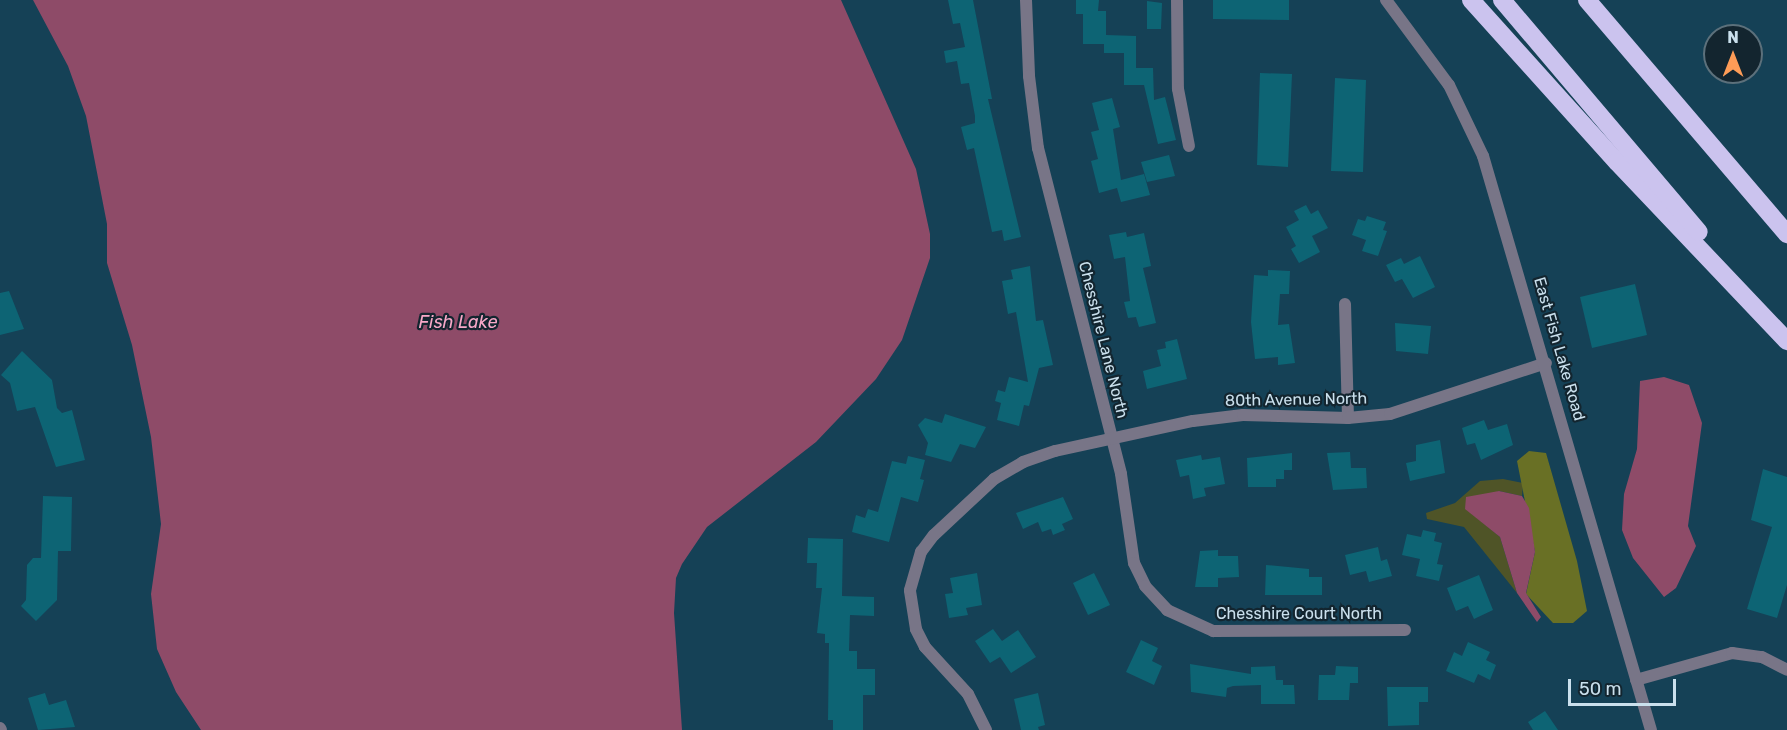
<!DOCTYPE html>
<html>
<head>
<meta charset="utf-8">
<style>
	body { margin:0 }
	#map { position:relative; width:1787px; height:730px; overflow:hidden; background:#154156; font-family:Rubik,sans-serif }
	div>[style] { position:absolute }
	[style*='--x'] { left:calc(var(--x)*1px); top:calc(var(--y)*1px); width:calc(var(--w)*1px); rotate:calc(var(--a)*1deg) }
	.green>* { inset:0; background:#4f5427 }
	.forest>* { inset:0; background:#697025 }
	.water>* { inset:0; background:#8e4b68 }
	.building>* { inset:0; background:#0d6474 }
	.minor>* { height:12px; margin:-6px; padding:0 6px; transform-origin:6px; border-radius:6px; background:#787587 }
	.tertiary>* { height:12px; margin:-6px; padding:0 6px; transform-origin:6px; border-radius:6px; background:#787587 }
	.motorway>* { height:18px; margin:-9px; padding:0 9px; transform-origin:9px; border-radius:9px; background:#cbc3ee }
	span { translate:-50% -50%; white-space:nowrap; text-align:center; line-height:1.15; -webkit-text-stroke:4.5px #13252f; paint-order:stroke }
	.street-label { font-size:16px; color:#cae0ed }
	.water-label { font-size:18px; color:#f8a8c8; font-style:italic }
	.north { position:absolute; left:1703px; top:24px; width:60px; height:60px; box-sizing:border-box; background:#13252f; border:2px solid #5c707b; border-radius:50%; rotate:0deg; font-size:16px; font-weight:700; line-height:24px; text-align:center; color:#cae0ed }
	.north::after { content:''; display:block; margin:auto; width:21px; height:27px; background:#fe9c57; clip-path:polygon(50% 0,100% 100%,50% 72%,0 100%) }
	.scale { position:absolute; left:1568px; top:679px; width:108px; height:27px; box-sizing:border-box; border:3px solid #cae0ed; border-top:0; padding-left:8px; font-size:18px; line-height:21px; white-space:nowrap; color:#cae0ed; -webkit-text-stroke:4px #13252f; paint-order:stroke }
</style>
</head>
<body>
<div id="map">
	<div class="green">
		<i style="clip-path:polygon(1503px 479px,1523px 483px,1522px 496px,1499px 491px,1465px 508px,1500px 537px,1517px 593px,1464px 527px,1427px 519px,1426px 513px,1455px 503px,1480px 481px)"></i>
	</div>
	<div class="forest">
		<i style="clip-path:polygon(1529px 451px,1546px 453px,1577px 561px,1587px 611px,1573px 623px,1553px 623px,1526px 594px,1535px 552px,1517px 461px)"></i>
	</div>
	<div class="water">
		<i style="clip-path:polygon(33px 0,841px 0,916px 169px,930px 234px,930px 258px,902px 340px,876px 379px,816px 442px,707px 527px,682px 564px,676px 578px,674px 613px,682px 730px,201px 730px,176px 692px,157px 649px,151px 594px,161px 524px,151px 437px,132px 345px,107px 263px,107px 224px,86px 116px,68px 66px)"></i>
		<i style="clip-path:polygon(1664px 377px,1689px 385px,1702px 423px,1688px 526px,1696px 546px,1676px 588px,1664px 597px,1633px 558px,1622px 530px,1624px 494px,1637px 449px,1640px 381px)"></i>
		<i style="clip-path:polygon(1499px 491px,1522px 496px,1529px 508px,1535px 552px,1526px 593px,1541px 617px,1537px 622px,1517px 593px,1500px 537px,1465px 509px,1466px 497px)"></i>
	</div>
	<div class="building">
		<i style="clip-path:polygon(948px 0,973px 0,992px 99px,988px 99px,1021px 237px,1004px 241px,1002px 230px,992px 232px,974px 148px,967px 150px,961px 127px,975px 123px,975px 116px,969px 83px,961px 84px,957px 61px,946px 63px,944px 51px,965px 47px,960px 23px,953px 24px)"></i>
		<i style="clip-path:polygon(1076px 0,1099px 0,1098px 11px,1106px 11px,1106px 35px,1136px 36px,1136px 68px,1153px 68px,1154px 100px,1165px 97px,1176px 140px,1158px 144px,1144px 85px,1124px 85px,1124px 53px,1104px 53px,1104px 44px,1083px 44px,1083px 14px,1076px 14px)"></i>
		<i style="clip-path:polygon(1213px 0,1289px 0,1289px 20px,1213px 19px)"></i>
		<i style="clip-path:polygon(1147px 1px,1162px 3px,1161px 29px,1147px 29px)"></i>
		<i style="clip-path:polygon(1260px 73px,1292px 74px,1288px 167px,1257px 165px)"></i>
		<i style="clip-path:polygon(1335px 78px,1366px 80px,1363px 172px,1331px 171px)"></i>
		<i style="clip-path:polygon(1112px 98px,1120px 127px,1113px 129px,1121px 180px,1144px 174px,1150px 195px,1121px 202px,1117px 188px,1099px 193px,1091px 161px,1098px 159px,1091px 132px,1099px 130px,1092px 103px)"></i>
		<i style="clip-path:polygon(1169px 155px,1175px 176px,1147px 182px,1141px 162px)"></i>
		<i style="clip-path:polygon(1306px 205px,1311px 214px,1318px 210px,1328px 228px,1312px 236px,1320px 252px,1299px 263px,1291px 249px,1296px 246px,1286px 227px,1299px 220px,1294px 211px)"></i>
		<i style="clip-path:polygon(1367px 216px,1386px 222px,1383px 230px,1387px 231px,1378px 256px,1362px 251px,1366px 240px,1352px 235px,1358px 219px,1365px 221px)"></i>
		<i style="clip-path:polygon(1126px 232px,1127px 237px,1144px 233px,1151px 266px,1143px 268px,1156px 323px,1139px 327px,1136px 317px,1128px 318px,1124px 302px,1130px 301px,1125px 257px,1114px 259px,1109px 235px)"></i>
		<i style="clip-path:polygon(1420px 256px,1435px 287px,1413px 298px,1402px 279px,1395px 282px,1386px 265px,1401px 258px,1404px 264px)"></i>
		<i style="clip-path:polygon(1030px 266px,1036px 321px,1043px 320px,1053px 365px,1039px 368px,1029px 406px,1024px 405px,1019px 426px,997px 420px,1001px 403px,995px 401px,998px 390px,1005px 392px,1009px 377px,1028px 382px,1016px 312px,1008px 314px,1002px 281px,1013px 279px,1011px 270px)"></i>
		<i style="clip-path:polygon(1268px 270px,1290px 271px,1289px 294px,1280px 294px,1278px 325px,1289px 324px,1295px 363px,1278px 365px,1278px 357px,1255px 359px,1251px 322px,1254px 275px,1268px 276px)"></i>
		<i style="clip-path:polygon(1635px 284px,1647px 335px,1592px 348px,1580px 297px)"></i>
		<i style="clip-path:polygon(9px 291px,24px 329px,0 335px,0 293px)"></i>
		<i style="clip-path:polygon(1395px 323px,1431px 326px,1428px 354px,1396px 351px)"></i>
		<i style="clip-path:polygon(1177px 339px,1187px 379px,1147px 389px,1143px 371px,1161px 366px,1157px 350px,1166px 348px,1165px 342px)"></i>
		<i style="clip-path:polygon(22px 351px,52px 380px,57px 408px,62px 413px,72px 410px,85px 460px,56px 467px,35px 407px,17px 411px,10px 383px,1px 375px)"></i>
		<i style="clip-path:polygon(945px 414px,986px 427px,975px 448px,960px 444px,951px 462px,925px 455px,928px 443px,918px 425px,925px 418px,942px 423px)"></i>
		<i style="clip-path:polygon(1484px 420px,1488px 430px,1507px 424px,1513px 445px,1481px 460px,1475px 443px,1467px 445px,1462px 428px)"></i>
		<i style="clip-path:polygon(1440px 440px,1445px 473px,1410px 481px,1406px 463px,1416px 461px,1416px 445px)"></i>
		<i style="clip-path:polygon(1350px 452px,1351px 468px,1366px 468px,1367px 488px,1333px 490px,1327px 453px)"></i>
		<i style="clip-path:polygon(1292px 453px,1292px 470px,1284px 470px,1284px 479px,1276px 479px,1276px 487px,1248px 487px,1247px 458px)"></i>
		<i style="clip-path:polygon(1201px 455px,1202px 460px,1220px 457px,1225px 484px,1204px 488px,1206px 496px,1193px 499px,1189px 475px,1180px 477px,1176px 460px)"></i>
		<i style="clip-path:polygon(908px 456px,925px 460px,920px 479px,924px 480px,918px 502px,901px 497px,889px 542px,852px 532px,856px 515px,865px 518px,868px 509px,878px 512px,892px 461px,906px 464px)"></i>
		<i style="clip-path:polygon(1763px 469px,1787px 477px,1787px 585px,1777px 618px,1747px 609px,1772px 527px,1751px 520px)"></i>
		<i style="clip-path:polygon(43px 496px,72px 497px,71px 551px,58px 551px,57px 600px,36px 621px,21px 606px,26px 600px,27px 565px,33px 558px,41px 558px)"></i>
		<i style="clip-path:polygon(1063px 497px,1073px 519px,1062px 524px,1065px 530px,1053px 535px,1051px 529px,1042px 532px,1038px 522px,1023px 529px,1016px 513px)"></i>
		<i style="clip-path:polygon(1423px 530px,1436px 533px,1434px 541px,1442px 543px,1437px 564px,1443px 565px,1439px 581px,1416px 576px,1420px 559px,1402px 555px,1407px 534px,1421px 537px)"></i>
		<i style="clip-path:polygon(808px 538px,843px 539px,842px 596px,874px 597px,874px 616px,850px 615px,849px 651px,857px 651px,857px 669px,875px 669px,875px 695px,863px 695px,863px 730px,833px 730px,833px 720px,828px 720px,829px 643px,825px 643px,825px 634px,817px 633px,822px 588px,816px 588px,817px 563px,807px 563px)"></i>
		<i style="clip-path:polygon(1378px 547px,1381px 561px,1387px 559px,1392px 576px,1369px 582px,1366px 571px,1350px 575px,1345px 555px)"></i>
		<i style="clip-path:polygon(1218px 550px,1218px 556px,1238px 556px,1239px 577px,1218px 578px,1218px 587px,1195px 587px,1200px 551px)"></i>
		<i style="clip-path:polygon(1266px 565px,1309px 569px,1309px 577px,1322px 577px,1322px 595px,1265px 595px)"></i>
		<i style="clip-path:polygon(977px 573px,982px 605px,966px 608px,968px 615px,949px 618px,945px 594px,953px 593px,950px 578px)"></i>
		<i style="clip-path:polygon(1094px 573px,1110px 605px,1088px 615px,1073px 583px)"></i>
		<i style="clip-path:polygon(1479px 575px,1493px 610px,1474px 619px,1468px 606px,1456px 611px,1447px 588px)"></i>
		<i style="clip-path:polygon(993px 629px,1002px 641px,1018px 630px,1036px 657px,1011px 673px,1000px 657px,990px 663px,975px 641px)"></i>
		<i style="clip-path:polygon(1141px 640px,1158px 648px,1152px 661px,1162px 666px,1154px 685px,1126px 672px)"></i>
		<i style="clip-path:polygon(1468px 642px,1490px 652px,1486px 660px,1496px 665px,1490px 680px,1478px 674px,1474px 683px,1446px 671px,1454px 652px,1462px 656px)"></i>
		<i style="clip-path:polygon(1190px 664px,1251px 674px,1251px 667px,1275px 666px,1276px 680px,1283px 680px,1283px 685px,1294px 685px,1295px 704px,1261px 704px,1261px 685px,1233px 686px,1227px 688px,1226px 697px,1191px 692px)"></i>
		<i style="clip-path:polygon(1336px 666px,1358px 667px,1358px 683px,1350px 683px,1349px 700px,1318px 700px,1319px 675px,1335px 675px)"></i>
		<i style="clip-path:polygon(1387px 687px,1428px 687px,1428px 702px,1419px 702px,1419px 725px,1388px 726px)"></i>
		<i style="clip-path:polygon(45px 693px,49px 705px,66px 700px,75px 727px,38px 730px,28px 698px)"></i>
		<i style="clip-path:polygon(1038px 693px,1045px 725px,1038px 727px,1039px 730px,1021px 730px,1014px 699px)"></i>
		<i style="clip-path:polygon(1545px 711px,1558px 730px,1533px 730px,1528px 722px)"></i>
	</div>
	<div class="minor">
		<i style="--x:1026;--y:0;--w:76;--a:87.7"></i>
		<i style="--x:1029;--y:76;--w:73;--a:82.9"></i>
		<i style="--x:1038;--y:148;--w:336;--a:75.7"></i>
		<i style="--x:1121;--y:474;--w:90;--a:81.7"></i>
		<i style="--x:1134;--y:563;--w:25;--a:64"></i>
		<i style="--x:1145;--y:586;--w:33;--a:47"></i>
		<i style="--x:1167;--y:610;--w:51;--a:24.5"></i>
		<i style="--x:1213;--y:631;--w:192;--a:-0.3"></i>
		<i style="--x:1177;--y:0;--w:89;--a:89.4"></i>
		<i style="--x:1178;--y:89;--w:58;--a:79.1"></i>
		<i style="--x:1345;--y:304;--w:114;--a:88.5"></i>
		<i style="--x:1636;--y:680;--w:100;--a:-15.7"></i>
		<i style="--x:1732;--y:653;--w:30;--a:8"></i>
		<i style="--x:1762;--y:657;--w:28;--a:27"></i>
		<i style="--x:0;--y:728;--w:2;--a:63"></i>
		<i style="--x:986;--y:730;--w:40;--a:-116.6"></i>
		<i style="--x:968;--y:694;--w:64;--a:-132.5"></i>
		<i style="--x:925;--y:647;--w:20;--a:-117"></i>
		<i style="--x:916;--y:629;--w:39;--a:-99"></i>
		<i style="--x:910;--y:590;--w:40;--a:-74"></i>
		<i style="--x:921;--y:552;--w:21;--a:-53"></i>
		<i style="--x:934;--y:535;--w:82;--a:-43"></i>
		<i style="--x:994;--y:479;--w:34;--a:-30"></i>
		<i style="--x:1023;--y:462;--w:34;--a:-19"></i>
		<i style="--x:1055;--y:451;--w:141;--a:-12.3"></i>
		<i style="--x:1193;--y:421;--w:50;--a:-6.8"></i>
		<i style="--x:1243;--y:415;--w:105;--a:1.6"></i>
		<i style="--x:1348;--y:418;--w:42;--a:-5.4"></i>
		<i style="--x:1390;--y:414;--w:164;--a:-18.1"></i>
	</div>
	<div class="tertiary">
		<i style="--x:1386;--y:0;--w:106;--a:53.5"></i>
		<i style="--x:1449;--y:85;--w:79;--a:64.4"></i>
		<i style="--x:1483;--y:156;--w:598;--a:73.69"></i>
	</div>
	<div class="motorway">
		<i style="--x:1471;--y:0;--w:218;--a:48"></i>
		<i style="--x:1617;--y:162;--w:247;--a:46.5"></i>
		<i style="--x:1502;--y:0;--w:304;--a:49.7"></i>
		<i style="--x:1587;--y:0;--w:308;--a:49.5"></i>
	</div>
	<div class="street-label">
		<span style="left:1103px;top:340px;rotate:76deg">Chesshire Lane North</span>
		<span style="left:1559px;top:349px;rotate:74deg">East Fish Lake Road</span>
		<span style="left:1296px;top:400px;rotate:-1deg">80th Avenue North</span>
		<span style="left:1299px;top:614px">Chesshire Court North</span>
	</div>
	<div class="water-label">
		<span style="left:458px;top:322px">Fish Lake</span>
	</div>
	<div class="north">N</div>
	<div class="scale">50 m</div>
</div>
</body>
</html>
